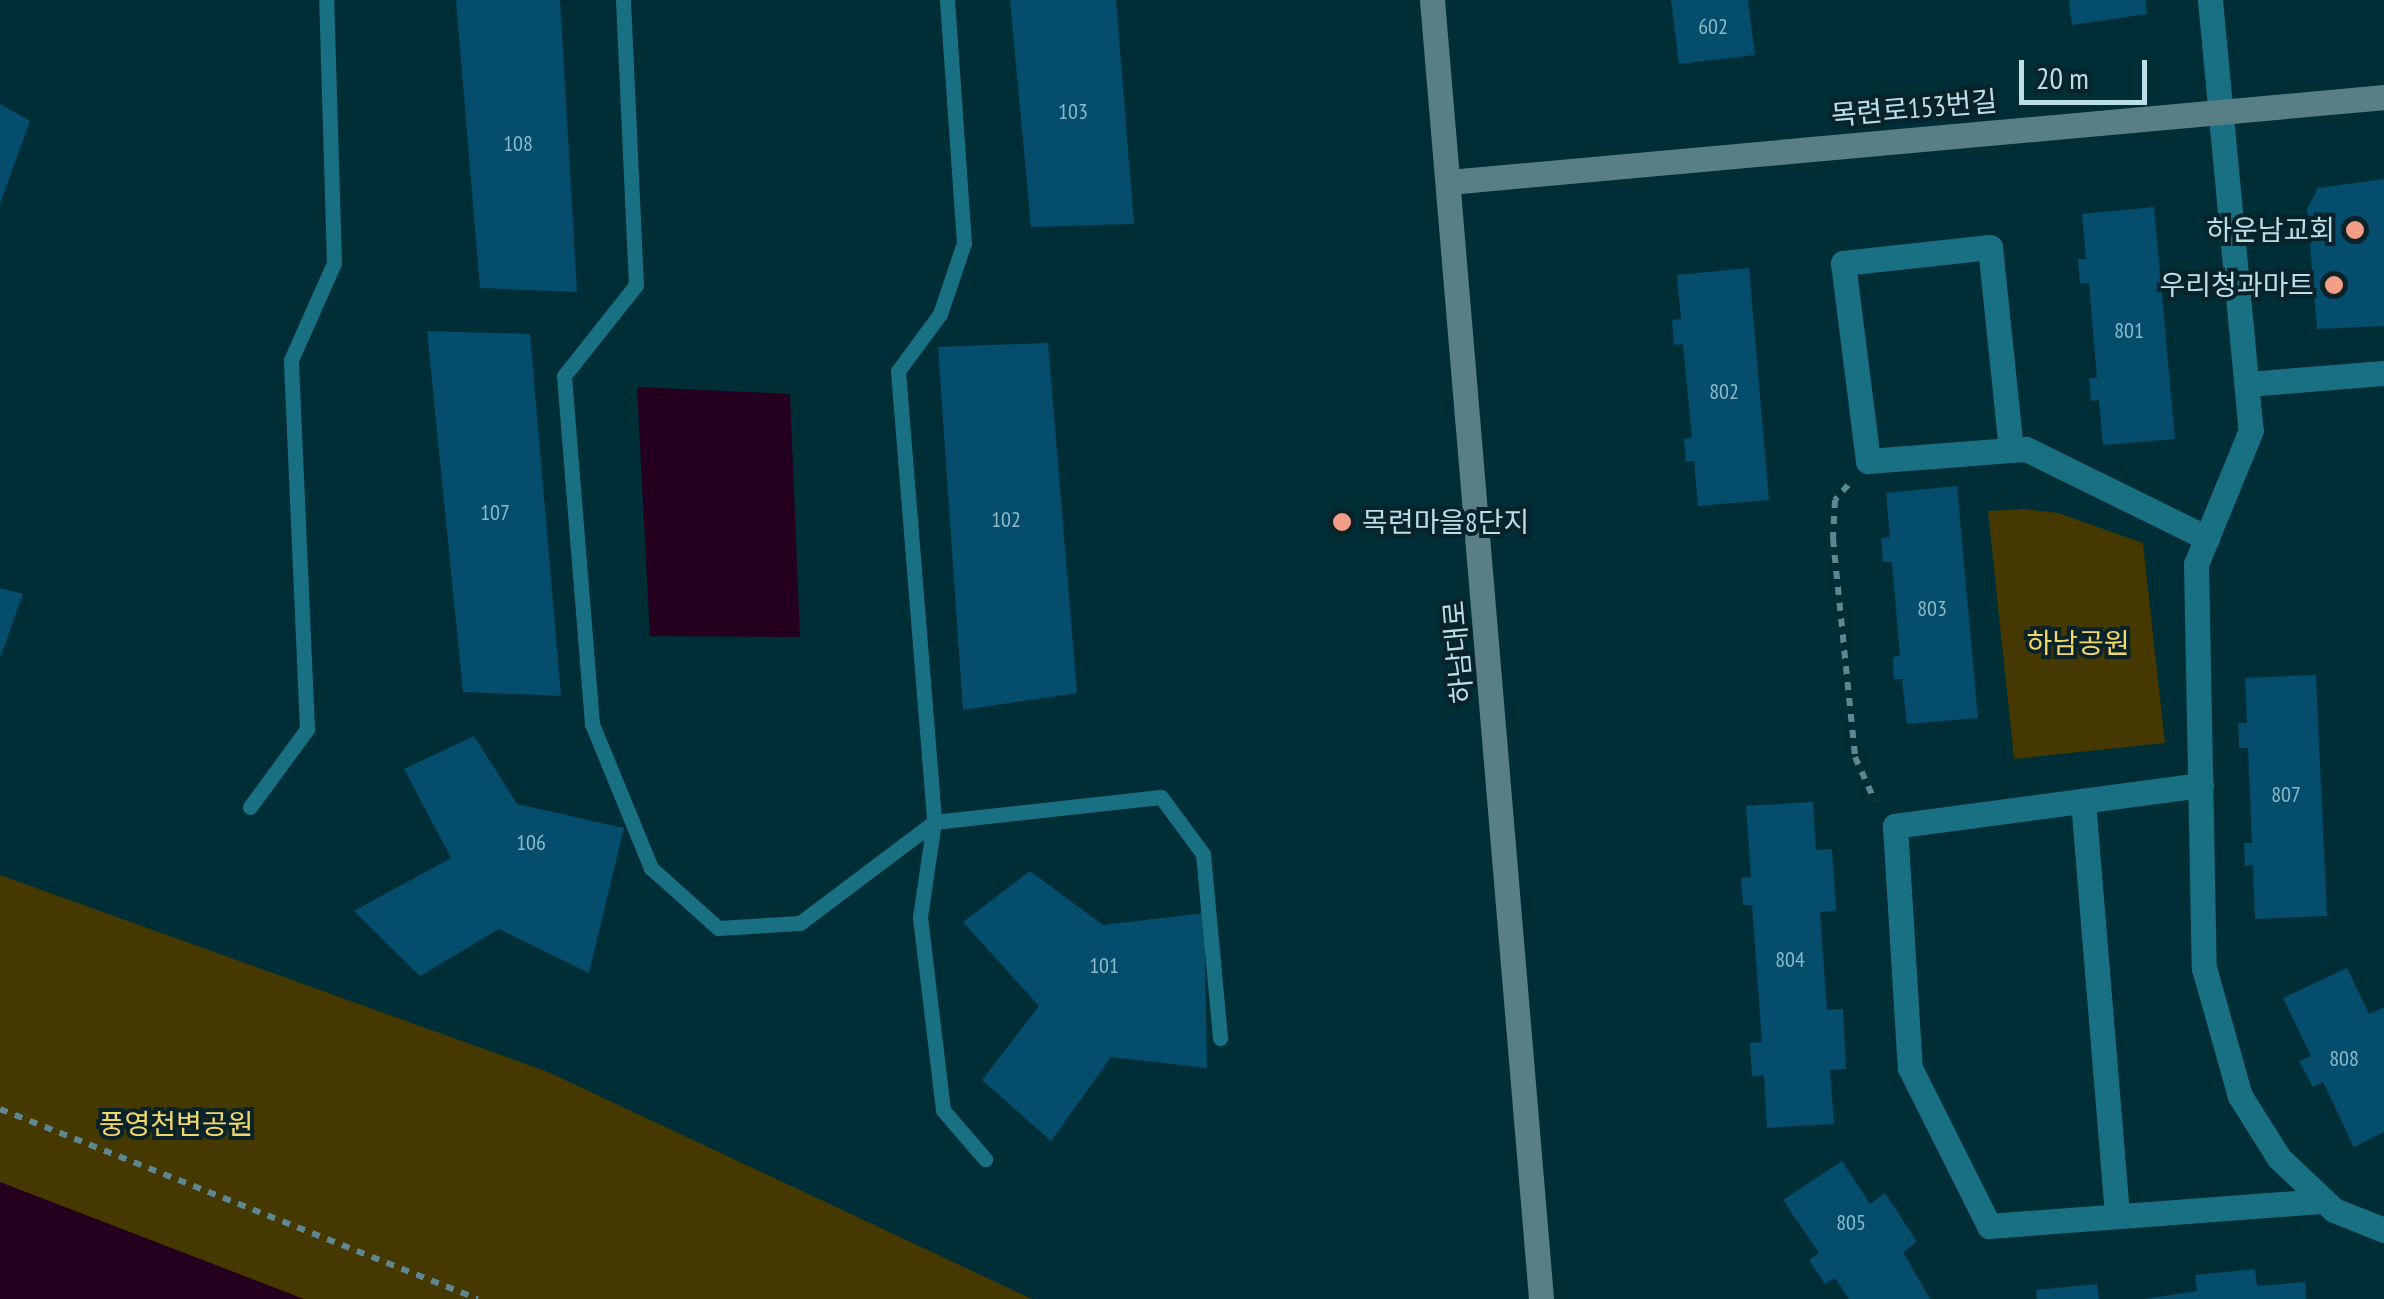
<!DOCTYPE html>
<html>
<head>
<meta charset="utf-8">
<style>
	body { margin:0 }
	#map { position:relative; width:2384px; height:1299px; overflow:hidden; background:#002e37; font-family:"PT Sans Narrow","Noto Sans KR",sans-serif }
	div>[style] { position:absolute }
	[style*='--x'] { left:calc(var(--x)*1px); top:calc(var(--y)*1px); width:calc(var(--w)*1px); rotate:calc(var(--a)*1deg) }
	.green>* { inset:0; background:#453801 }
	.water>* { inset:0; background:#24001e }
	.building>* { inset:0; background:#044d6c }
	.path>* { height:6px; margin-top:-3px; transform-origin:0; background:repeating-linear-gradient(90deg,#5e8791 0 8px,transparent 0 16px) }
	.lane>* { height:15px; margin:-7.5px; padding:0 7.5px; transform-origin:7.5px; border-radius:7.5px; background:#197082 }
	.street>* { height:25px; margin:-12.5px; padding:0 12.5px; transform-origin:12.5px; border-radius:12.5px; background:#197082 }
	.secondary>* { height:25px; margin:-12.5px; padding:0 12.5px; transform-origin:12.5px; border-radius:12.5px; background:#587f86 }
	.dots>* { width:28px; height:28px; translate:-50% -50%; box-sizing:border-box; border:5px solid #092328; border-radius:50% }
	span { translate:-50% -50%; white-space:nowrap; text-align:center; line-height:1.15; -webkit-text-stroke:8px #092328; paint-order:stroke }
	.number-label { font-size:22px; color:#8cbaca }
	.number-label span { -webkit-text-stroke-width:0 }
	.street-label { font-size:28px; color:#badfe9 }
	.poi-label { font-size:28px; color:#badfe9 }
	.right { translate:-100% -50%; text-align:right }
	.left { translate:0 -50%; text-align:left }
	.park-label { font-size:28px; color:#f2d66c }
	.scale { position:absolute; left:2019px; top:60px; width:128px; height:45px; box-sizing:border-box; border:5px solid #badfe9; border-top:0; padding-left:12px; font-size:30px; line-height:35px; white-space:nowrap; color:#badfe9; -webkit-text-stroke:8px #092328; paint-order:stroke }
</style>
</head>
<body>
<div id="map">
	<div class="green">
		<i style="clip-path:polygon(2024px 509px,2058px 513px,2143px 543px,2165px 743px,2014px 759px,1988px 511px)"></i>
		<i style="clip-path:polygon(0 875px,548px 1072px,1032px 1299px,0 1299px)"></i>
	</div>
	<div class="water">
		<i style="clip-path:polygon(637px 387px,790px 394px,800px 637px,650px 636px)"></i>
		<i style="clip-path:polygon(0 1182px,304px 1299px,0 1299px)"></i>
	</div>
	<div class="building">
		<i style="clip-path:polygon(456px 0,560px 0,577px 292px,480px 288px)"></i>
		<i style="clip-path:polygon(1010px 0,1116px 0,1134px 224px,1031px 227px)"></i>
		<i style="clip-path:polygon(1671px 0,1748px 0,1755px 55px,1679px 64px)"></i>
		<i style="clip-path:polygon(2069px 0,2145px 0,2147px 14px,2072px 25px)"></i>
		<i style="clip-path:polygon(0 104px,30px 121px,0 204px)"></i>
		<i style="clip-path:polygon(2384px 179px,2384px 326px,2317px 329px,2307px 209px,2318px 188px)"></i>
		<i style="clip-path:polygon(2154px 207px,2175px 439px,2103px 445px,2099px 400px,2091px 401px,2089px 378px,2097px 378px,2089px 283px,2080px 284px,2078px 259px,2086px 259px,2082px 214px)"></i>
		<i style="clip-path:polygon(1749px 268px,1769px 500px,1698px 506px,1694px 461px,1686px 462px,1684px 439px,1692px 438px,1683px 344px,1674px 345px,1672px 320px,1681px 319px,1677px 275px)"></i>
		<i style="clip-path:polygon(427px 331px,530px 334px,561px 696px,463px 692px)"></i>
		<i style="clip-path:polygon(1048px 343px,1077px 693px,963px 710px,938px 347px)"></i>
		<i style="clip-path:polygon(1957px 486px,1978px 718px,1907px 724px,1902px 679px,1894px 679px,1893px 657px,1900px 656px,1892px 562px,1883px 562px,1881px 538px,1890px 537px,1886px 493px)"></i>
		<i style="clip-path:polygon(0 588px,23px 594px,1px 656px,0 656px)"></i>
		<i style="clip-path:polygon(2316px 675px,2327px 916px,2255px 919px,2253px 865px,2245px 866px,2244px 843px,2252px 843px,2248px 748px,2239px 748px,2238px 723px,2247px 723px,2245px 678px)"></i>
		<i style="clip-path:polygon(474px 736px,517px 804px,624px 828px,589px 973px,499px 929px,420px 976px,354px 911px,451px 858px,404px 769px)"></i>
		<i style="clip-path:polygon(1813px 802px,1816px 850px,1832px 849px,1836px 911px,1820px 912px,1827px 1010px,1843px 1009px,1846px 1069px,1830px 1070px,1834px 1124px,1767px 1128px,1764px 1075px,1752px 1076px,1750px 1043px,1762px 1042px,1752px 905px,1743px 905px,1741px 878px,1751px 877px,1746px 806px)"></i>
		<i style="clip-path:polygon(1030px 871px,1103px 925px,1204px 913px,1207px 1068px,1111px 1057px,1051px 1141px,982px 1080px,1039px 1006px,963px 922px)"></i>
		<i style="clip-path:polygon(2347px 968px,2369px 1014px,2384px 1007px,2384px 1132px,2354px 1147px,2323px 1082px,2313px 1087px,2299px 1061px,2311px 1056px,2283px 998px)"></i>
		<i style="clip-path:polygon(1842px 1161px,1870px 1204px,1885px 1193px,1917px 1242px,1903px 1252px,1930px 1299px,1849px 1299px,1835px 1278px,1825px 1284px,1809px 1260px,1819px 1253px,1783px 1200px)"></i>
		<i style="clip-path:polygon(2255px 1269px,2257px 1286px,2305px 1282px,2306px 1299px,2144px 1299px,2197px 1291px,2195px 1275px)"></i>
		<i style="clip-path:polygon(2097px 1284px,2099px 1299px,2037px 1299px,2036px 1290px)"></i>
	</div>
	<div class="path">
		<i style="--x:1848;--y:485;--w:20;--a:131"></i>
		<i style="--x:1835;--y:500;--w:39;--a:93"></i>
		<i style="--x:1833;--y:539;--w:219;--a:84.2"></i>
		<i style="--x:1855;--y:757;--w:48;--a:65.6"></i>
		<i style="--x:0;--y:1109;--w:514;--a:21.68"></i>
	</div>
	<div class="lane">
		<i style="--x:623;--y:0;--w:285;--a:87.4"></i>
		<i style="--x:636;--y:285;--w:116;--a:128.4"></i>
		<i style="--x:564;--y:376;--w:349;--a:85.4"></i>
		<i style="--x:592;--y:724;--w:156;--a:67.7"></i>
		<i style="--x:651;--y:868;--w:90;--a:41.8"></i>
		<i style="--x:718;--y:928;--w:82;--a:-3.5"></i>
		<i style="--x:800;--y:923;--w:168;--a:-37"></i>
		<i style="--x:947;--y:0;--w:244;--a:86"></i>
		<i style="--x:964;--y:243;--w:75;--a:108.7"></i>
		<i style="--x:940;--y:314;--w:71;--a:126.4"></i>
		<i style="--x:898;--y:371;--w:452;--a:85.4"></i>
		<i style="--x:934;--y:822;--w:228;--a:-6.3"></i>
		<i style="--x:1161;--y:797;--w:71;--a:53.6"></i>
		<i style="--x:1203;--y:854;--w:185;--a:84.7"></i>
		<i style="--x:250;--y:807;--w:97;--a:-53.8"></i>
		<i style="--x:307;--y:729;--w:369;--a:-92.5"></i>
		<i style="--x:291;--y:360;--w:106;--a:-66.1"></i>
		<i style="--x:334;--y:263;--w:263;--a:-91.7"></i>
		<i style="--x:934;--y:822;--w:96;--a:98.4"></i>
		<i style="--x:920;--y:917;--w:194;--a:83.2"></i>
		<i style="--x:943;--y:1110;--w:65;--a:49.4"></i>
	</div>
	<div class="street">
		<i style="--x:2210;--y:0;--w:432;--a:84.6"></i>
		<i style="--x:2251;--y:430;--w:145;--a:112.3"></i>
		<i style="--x:2196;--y:564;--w:404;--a:88.9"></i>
		<i style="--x:2204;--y:968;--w:133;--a:74.3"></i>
		<i style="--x:2240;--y:1096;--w:73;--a:57.8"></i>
		<i style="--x:2279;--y:1158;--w:76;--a:43.4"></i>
		<i style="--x:2334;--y:1210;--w:54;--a:21.8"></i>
		<i style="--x:2247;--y:384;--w:137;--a:-4.6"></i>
		<i style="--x:2011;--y:450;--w:204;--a:-95.9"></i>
		<i style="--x:1990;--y:247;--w:148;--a:173.8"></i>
		<i style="--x:1843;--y:263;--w:200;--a:82.8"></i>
		<i style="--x:1868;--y:461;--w:143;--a:-4.4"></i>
		<i style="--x:2011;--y:450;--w:15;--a:-4"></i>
		<i style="--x:2026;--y:449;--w:202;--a:26.2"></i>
		<i style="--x:2201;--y:785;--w:309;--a:172.4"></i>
		<i style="--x:1895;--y:826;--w:242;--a:86.5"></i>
		<i style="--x:1910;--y:1068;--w:177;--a:63.4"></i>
		<i style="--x:1989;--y:1226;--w:336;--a:-4.3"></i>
		<i style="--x:2083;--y:801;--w:416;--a:85.3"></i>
	</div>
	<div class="secondary">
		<i style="--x:1432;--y:0;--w:1304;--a:85.2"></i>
		<i style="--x:1449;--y:182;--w:939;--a:-5.19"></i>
	</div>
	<div class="dots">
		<i style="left:2355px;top:230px;background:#f49e88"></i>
		<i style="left:2334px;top:285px;background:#f49e88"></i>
		<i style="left:1342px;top:522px;background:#f49e88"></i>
	</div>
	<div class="number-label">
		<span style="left:1713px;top:27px">602</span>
		<span style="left:1073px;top:112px">103</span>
		<span style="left:518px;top:144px">108</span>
		<span style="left:2129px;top:331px">801</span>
		<span style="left:1724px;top:392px">802</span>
		<span style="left:495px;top:513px">107</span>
		<span style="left:1006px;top:520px">102</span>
		<span style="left:1932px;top:609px">803</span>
		<span style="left:2286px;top:795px">807</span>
		<span style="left:531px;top:843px">106</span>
		<span style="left:1790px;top:960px">804</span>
		<span style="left:1104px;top:966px">101</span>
		<span style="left:2344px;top:1059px">808</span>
		<span style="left:1851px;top:1223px">805</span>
	</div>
	<div class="street-label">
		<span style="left:1914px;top:108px;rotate:-5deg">목련로153번길</span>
		<span style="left:1458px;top:652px;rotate:-95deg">하남대로</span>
	</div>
	<div class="poi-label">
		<span class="right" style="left:2335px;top:230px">하운남교회</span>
		<span class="right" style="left:2314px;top:285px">우리청과마트</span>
		<span class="left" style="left:1362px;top:522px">목련마을8단지</span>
	</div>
	<div class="park-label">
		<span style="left:2078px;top:643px">하남공원</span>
		<span style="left:176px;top:1124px">풍영천변공원</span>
	</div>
	<div class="scale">20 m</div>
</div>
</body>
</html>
